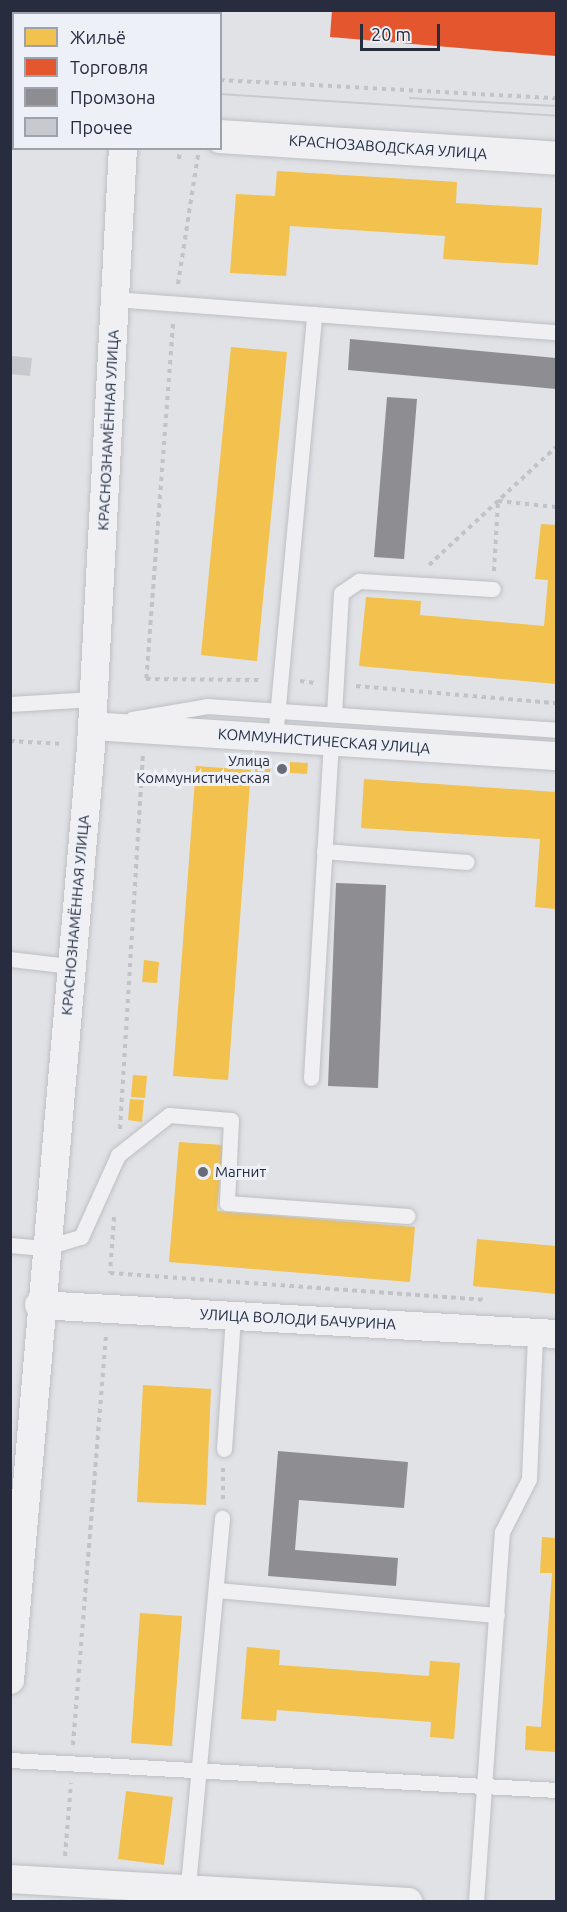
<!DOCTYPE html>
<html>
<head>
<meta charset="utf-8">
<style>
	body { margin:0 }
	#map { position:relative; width:567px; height:1912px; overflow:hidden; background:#e0e2e6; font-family:Ubuntu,sans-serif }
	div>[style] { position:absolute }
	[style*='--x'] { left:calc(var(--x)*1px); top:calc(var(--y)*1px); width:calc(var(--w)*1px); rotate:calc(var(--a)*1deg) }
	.homes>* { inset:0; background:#f2c14e }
	.shops>* { inset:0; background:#e4572e }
	.industry>* { inset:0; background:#8d8d92 }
	.building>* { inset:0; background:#c7c9ce }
	.path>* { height:4px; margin-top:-2px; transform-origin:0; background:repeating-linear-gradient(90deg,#c2c3c9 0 4.5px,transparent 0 9px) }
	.roads { filter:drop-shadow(0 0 2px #bdbfc3) drop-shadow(0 0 2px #bdbfc3) }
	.service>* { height:15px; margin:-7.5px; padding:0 7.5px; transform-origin:7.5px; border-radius:7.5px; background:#f0f0f2 }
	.minor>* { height:28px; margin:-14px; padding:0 14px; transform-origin:14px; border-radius:14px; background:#f0f0f2 }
	.tertiary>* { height:33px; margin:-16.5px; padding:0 16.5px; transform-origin:16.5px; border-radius:16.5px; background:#f0f0f2 }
	.tram>* { height:1.5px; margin:-0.75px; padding:0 0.75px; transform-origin:0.75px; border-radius:0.75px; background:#c9cacd }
	.dots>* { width:16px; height:16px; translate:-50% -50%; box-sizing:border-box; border:3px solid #edf0f6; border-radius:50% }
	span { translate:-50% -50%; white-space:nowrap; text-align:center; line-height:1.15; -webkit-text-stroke:6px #edf0f6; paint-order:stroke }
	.street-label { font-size:15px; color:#272d3f }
	.poi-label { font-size:15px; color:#272d3f }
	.right { translate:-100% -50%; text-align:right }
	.left { translate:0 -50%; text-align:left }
	.frame { position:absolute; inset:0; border:12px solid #272d3f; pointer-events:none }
	.legend { position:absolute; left:12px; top:12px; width:210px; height:138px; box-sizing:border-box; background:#edf0f6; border:2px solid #9ea2ad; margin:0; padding:8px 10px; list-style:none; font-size:18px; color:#272d3f }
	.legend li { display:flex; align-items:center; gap:12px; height:30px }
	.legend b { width:30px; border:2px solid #9ea2ad }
	.scale { position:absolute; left:360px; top:24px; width:80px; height:27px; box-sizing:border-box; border:3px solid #272d3f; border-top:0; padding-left:8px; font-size:18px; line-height:21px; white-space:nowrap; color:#272d3f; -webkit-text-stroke:4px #edf0f6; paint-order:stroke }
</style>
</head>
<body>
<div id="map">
	<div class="homes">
		<i style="clip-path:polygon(277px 171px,457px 182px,456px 203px,542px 208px,538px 265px,443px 259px,445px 236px,290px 226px,286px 276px,230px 273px,236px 194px,275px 196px)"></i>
		<i style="clip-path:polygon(231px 347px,287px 352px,257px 661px,201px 655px)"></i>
		<i style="clip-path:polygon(541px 524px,556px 525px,556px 684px,359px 666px,366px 597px,421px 601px,420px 615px,544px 626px,548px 580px,535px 579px)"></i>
		<i style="clip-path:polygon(255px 760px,271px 761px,270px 772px,255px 772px)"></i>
		<i style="clip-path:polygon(290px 762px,308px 763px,307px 774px,290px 773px)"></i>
		<i style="clip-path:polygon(196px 766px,251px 770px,228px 1080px,173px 1076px)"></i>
		<i style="clip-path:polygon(364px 779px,556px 792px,556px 909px,535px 907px,540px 839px,361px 828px)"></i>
		<i style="clip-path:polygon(144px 960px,159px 962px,157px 983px,142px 982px)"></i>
		<i style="clip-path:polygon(133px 1075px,147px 1076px,145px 1098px,131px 1097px)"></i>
		<i style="clip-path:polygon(130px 1099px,144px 1100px,142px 1122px,128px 1120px)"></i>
		<i style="clip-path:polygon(179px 1142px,223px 1145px,217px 1211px,415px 1227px,410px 1282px,169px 1262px)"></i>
		<i style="clip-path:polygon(477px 1239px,556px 1246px,556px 1294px,473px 1286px)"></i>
		<i style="clip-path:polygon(143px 1385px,211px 1389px,206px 1505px,137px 1502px)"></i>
		<i style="clip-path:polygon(542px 1537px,556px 1538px,556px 1752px,525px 1750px,526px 1726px,541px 1727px,552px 1573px,540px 1573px)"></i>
		<i style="clip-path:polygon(140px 1613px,182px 1616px,172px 1746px,131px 1743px)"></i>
		<i style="clip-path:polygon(247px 1647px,280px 1650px,279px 1665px,429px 1676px,430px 1661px,460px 1663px,454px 1739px,430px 1737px,431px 1722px,277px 1710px,276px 1721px,241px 1719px)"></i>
		<i style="clip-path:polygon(126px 1791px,173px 1797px,164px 1865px,118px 1859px)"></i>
	</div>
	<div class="shops">
		<i style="clip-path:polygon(332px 10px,556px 10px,556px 56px,330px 37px)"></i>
	</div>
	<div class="industry">
		<i style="clip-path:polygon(350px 339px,556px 358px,556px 389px,348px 370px)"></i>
		<i style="clip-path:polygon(387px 397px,417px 399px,404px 559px,374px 557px)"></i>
		<i style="clip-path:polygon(336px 883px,386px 885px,378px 1088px,328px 1086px)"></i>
		<i style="clip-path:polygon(278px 1451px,408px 1462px,404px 1508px,299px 1500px,295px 1550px,398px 1558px,396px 1586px,268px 1576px)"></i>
	</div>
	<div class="building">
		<i style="clip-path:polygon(12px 356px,32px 358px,30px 376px,10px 374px)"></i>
	</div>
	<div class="path">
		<i style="--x:220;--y:80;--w:336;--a:3.1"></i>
		<i style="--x:179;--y:159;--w:11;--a:-85"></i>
		<i style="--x:178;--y:284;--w:131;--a:-81.2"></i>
		<i style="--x:173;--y:324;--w:356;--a:94.3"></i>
		<i style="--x:146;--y:679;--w:113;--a:0.5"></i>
		<i style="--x:429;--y:565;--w:173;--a:-42.9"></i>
		<i style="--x:494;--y:571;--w:70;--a:-86.7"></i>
		<i style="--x:498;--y:501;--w:58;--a:5.9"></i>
		<i style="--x:300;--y:681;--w:16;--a:7"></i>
		<i style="--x:356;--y:686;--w:201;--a:4.9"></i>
		<i style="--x:10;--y:741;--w:53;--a:3.2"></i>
		<i style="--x:120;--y:1129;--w:374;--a:-86.5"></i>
		<i style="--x:114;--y:1217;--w:56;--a:94.1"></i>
		<i style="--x:110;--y:1273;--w:374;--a:4.1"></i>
		<i style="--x:223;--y:1499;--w:31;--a:-90"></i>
		<i style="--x:73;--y:1745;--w:412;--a:-85.4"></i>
		<i style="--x:65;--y:1856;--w:73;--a:-85.3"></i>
	</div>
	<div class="roads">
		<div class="service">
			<i style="--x:115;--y:299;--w:442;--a:4.3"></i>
			<i style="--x:10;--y:704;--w:83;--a:-3.4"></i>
			<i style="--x:334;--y:714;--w:121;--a:-86.7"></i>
			<i style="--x:341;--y:593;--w:22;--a:-34"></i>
			<i style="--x:359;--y:581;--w:134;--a:3.4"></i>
			<i style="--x:132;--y:719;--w:76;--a:-9.8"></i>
			<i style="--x:207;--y:706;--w:350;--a:3.9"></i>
			<i style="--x:275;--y:738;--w:426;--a:-84.7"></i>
			<i style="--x:324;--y:851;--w:143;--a:4.4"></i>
			<i style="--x:10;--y:959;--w:60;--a:6.7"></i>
			<i style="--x:311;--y:1078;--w:338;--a:-86.6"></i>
			<i style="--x:10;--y:1245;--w:34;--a:5"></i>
			<i style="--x:44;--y:1248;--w:39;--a:-17"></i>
			<i style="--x:81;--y:1237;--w:90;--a:-65.7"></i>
			<i style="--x:118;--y:1155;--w:65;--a:-38.1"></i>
			<i style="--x:169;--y:1115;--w:62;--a:4.6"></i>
			<i style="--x:231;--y:1120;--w:83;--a:92.8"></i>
			<i style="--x:227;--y:1203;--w:181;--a:4.1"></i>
			<i style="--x:224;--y:1449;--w:133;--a:-86.1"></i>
			<i style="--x:216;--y:1590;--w:282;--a:5.1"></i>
			<i style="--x:10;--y:1760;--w:547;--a:3.14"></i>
			<i style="--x:187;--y:1896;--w:380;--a:-84.7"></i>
			<i style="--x:476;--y:1902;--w:371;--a:-86"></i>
			<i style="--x:502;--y:1532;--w:59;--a:-63"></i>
			<i style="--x:529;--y:1479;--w:146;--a:-87.6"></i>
		</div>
		<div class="minor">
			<i style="--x:92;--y:726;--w:465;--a:3.7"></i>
			<i style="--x:39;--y:1305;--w:518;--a:3.21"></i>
			<i style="--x:10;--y:1680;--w:938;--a:-85.04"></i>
			<i style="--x:91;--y:746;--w:599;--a:-86.94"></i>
			<i style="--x:10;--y:1879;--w:399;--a:3.3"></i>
		</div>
		<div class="tertiary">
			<i style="--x:10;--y:122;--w:4;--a:14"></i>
			<i style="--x:220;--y:136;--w:337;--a:3.7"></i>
		</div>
	</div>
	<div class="tram">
		<i style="--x:10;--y:72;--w:4;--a:0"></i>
		<i style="--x:220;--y:94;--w:337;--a:3.7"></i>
		<i style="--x:410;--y:98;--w:146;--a:3.1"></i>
	</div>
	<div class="dots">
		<i style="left:282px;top:769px;background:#686c79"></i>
		<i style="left:203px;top:1172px;background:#686c79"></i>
	</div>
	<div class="street-label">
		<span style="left:388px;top:147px;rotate:4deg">КРАСНОЗАВОДСКАЯ УЛИЦА</span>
		<span style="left:108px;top:430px;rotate:-87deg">КРАСНОЗНАМЁННАЯ УЛИЦА</span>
		<span style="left:324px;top:741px;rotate:4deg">КОММУНИСТИЧЕСКАЯ УЛИЦА</span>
		<span style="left:75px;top:915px;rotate:-85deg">КРАСНОЗНАМЁННАЯ УЛИЦА</span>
		<span style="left:298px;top:1319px;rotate:3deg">УЛИЦА ВОЛОДИ БАЧУРИНА</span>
	</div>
	<div class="poi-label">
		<span class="right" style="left:270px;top:769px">Улица<br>Коммунистическая</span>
		<span class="left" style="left:215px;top:1172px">Магнит</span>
	</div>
	<div class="frame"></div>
	<ul class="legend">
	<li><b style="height:16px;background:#f2c14e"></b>Жильё</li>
	<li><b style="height:16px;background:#e4572e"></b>Торговля</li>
	<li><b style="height:16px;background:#8d8d92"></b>Промзона</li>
	<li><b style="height:16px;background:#c7c9ce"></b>Прочее</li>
	</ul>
	<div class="scale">20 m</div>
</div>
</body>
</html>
